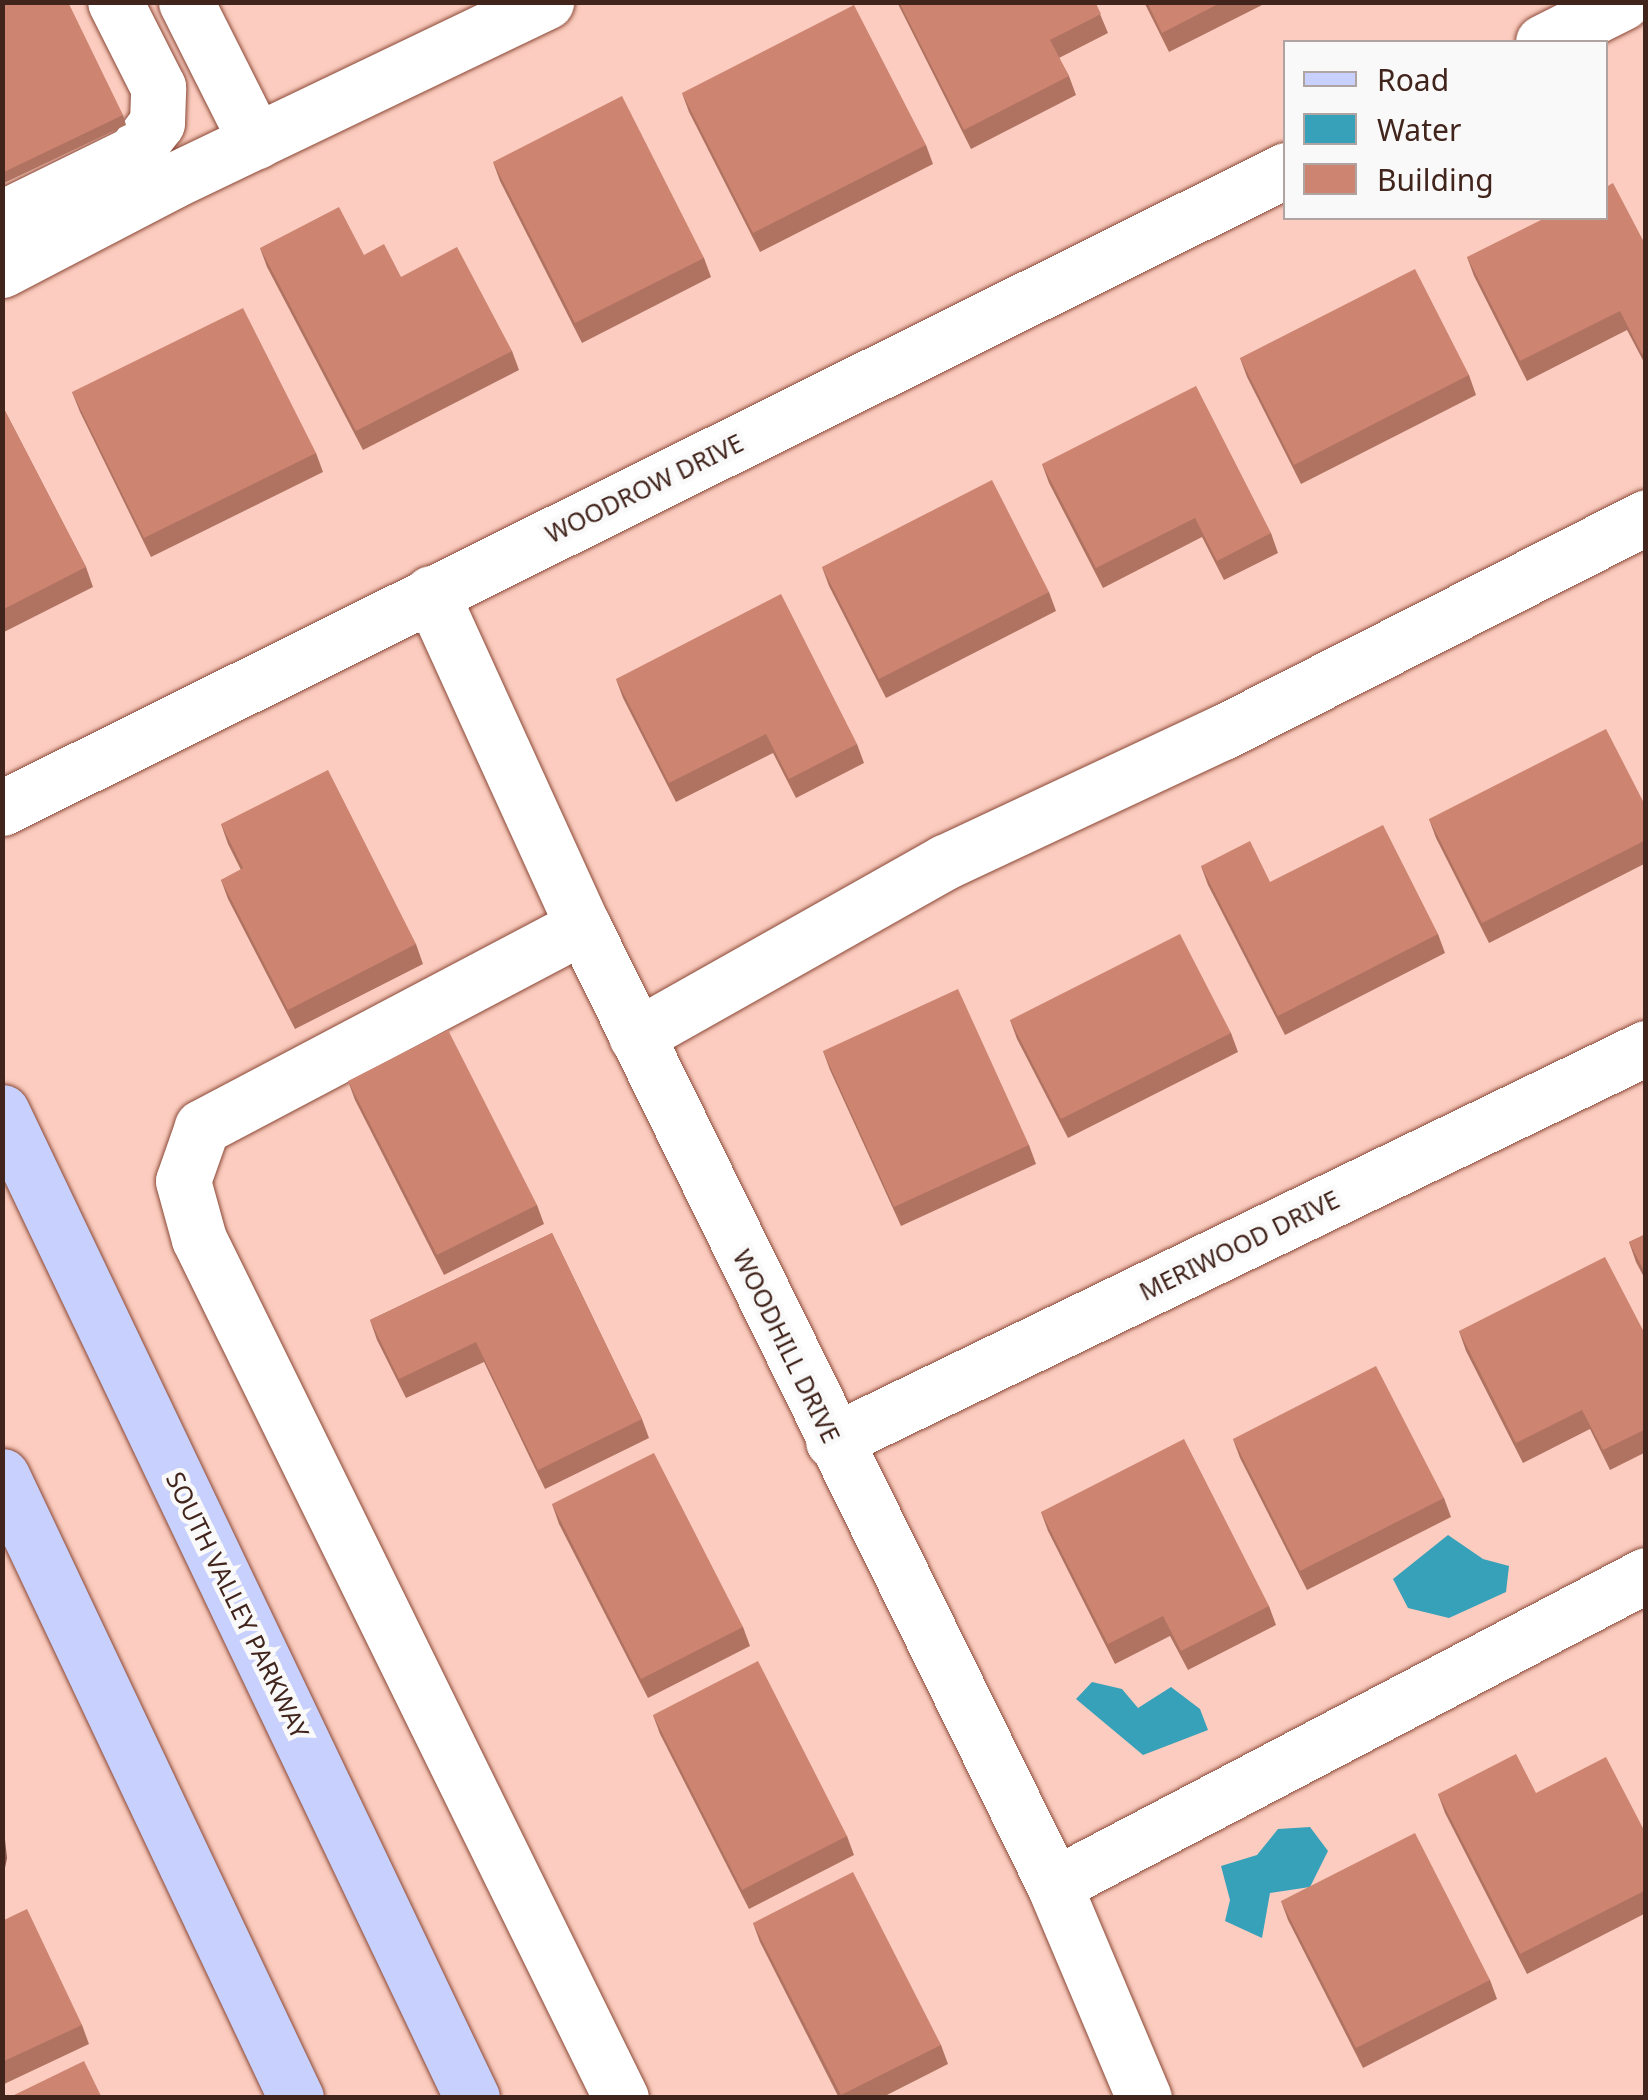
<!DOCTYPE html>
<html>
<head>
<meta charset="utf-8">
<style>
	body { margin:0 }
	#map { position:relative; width:1648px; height:2100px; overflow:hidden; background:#fbccbf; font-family:"Noto Sans",sans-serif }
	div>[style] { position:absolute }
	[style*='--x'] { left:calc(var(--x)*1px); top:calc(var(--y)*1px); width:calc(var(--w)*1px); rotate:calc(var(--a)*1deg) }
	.water>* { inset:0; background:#36a1b9 }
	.roads { filter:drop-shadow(0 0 2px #8a4836) drop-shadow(0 0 2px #8a4836) }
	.minor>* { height:55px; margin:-27.5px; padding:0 27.5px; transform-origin:27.5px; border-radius:27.5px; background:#fff }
	.major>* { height:55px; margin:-27.5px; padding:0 27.5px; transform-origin:27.5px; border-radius:27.5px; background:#c8d1fe }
	.wall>* { inset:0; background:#b07261 }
	.shaded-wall>* { inset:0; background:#905c4f }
	.building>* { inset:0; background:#cd8471 }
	span { translate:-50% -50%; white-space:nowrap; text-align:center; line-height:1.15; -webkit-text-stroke:9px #f9f9f9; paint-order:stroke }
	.street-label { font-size:25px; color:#41241c }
	.frame { position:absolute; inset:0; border:5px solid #41241c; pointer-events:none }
	.legend { position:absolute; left:1283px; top:40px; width:325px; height:180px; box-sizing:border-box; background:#f9f9f9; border:2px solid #afa4a1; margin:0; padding:12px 18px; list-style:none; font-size:30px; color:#41241c }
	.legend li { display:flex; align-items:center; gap:20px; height:50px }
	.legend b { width:50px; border:2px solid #afa4a1 }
</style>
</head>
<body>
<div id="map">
	<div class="water">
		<i style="clip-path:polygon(1448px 1535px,1483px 1559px,1509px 1566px,1506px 1592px,1449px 1618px,1408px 1608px,1393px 1579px)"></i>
		<i style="clip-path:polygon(1092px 1682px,1122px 1689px,1138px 1708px,1171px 1687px,1200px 1709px,1208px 1730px,1143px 1755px,1076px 1699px)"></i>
		<i style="clip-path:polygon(1310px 1827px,1328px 1851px,1310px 1887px,1270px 1893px,1262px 1938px,1225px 1921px,1230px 1900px,1221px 1866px,1257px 1855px,1278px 1829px)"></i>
	</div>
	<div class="roads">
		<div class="minor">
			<i style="--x:186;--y:2;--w:156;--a:63.3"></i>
			<i style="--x:1543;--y:42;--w:89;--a:-26.6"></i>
			<i style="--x:2;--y:218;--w:147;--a:-26.2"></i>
			<i style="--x:134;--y:153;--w:38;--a:-53"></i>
			<i style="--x:157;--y:123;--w:36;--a:-88"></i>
			<i style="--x:158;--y:87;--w:95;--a:-116.8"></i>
			<i style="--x:2;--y:270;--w:192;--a:-27.6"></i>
			<i style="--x:172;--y:181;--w:415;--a:-25.6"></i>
			<i style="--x:431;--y:593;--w:366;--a:65.5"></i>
			<i style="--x:583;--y:926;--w:1068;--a:63.84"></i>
			<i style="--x:1054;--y:1885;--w:231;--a:67.1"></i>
			<i style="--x:2;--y:808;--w:1434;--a:-26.42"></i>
			<i style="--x:583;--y:926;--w:431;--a:152.2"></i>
			<i style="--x:202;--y:1127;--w:57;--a:109.4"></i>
			<i style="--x:183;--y:1181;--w:60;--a:74.6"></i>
			<i style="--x:199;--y:1239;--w:957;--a:63.84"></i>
			<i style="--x:636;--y:1036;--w:355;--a:-29.4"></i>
			<i style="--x:945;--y:862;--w:307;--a:-25.1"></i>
			<i style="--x:1223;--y:732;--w:475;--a:-26.9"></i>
			<i style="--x:833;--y:1441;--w:903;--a:-25.8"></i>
			<i style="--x:1054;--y:1885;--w:668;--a:-27.64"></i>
		</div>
		<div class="major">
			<i style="--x:2;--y:1112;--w:1092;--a:64.51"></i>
			<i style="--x:2;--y:1476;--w:688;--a:64.7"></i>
		</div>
	</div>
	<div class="wall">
		<i style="clip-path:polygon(2px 2px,123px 115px,126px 125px,2px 184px)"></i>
		<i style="clip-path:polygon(897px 2px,1095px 2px,1108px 33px,1059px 58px,1069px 76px,1076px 95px,971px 149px)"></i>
		<i style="clip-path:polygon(1144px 2px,1268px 2px,1169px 52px)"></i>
		<i style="clip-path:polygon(682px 93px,926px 145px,933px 164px,760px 252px,689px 112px)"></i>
		<i style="clip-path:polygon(493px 162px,704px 258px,711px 277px,582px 343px,500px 181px)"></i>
		<i style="clip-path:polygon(1646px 246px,1646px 366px,1627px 330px,1527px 381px,1474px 276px,1467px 257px)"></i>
		<i style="clip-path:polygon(260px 248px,364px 255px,401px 277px,512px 351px,519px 370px,363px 450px,267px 267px)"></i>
		<i style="clip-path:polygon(1240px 358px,1469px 375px,1476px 395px,1301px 484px,1247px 377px)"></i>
		<i style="clip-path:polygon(72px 392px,316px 453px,323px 472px,151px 557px,80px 412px)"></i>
		<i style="clip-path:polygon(2px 405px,86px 567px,93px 587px,2px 633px)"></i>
		<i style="clip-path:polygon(1042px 464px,1271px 533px,1278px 553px,1224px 580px,1202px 537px,1103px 588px,1049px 483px)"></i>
		<i style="clip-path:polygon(822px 567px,1049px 592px,1056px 611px,886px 698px,829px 586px)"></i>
		<i style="clip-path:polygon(616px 679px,857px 744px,864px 763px,796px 798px,773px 753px,676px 802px,623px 698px)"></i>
		<i style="clip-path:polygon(1646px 807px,1646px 863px,1489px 943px,1436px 838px,1429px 819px)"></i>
		<i style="clip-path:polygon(221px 824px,416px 944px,423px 964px,295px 1029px,228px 899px,221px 880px,241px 870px,228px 844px)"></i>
		<i style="clip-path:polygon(1201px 866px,1270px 882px,1438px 934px,1445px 953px,1285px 1035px,1208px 885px)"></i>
		<i style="clip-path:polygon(1010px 1020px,1231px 1033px,1238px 1052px,1068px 1138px,1017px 1039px)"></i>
		<i style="clip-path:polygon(823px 1051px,1029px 1145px,1036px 1164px,901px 1226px,830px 1070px)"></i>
		<i style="clip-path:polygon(348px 1081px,537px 1205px,544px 1224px,444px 1275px,355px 1100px)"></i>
		<i style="clip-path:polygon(552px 1233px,642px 1419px,649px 1438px,545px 1489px,484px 1362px,406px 1398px,377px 1340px,370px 1320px)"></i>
		<i style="clip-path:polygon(1646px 1234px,1646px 1281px,1636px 1262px,1629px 1242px)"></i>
		<i style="clip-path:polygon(1459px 1331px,1646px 1336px,1646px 1452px,1610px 1470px,1590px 1429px,1523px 1463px,1466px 1351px)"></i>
		<i style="clip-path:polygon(1233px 1439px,1444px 1498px,1451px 1517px,1307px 1590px,1240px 1458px)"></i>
		<i style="clip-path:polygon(552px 1504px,743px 1627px,750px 1646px,648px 1698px,559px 1524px)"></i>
		<i style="clip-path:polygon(1041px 1512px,1269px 1606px,1276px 1625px,1188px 1670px,1170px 1636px,1115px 1664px,1048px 1531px)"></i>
		<i style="clip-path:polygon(653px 1715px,847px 1836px,854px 1855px,749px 1909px,660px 1734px)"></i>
		<i style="clip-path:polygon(1536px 1793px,1646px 1834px,1646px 1913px,1527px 1974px,1445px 1813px,1438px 1794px)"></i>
		<i style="clip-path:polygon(1281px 1901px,1490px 1980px,1497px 1999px,1363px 2068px,1288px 1920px)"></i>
		<i style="clip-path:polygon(2px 1921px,82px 2025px,89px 2044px,2px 2085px)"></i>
		<i style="clip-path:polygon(753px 1923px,941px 2045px,948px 2064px,881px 2098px,839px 2098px,760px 1942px)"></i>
	</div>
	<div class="shaded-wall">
		<i style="clip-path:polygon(2px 1812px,7px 1858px,2px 1883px)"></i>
	</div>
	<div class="building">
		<i style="clip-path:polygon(2px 2px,68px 2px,123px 115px,2px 173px)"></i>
		<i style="clip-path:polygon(899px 2px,1095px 2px,1101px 14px,1050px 40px,1069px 76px,964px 130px)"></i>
		<i style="clip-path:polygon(1147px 2px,1222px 2px,1162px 33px)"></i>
		<i style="clip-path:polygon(854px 5px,926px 145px,753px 233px,682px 93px)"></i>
		<i style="clip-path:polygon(622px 96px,704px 258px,575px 323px,493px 162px)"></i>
		<i style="clip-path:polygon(1613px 183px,1646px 246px,1646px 352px,1642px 354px,1620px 311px,1520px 361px,1467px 257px,1545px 218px,1606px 218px,1606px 187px)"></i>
		<i style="clip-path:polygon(339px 207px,364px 255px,384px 244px,401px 277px,457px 247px,512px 351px,356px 431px,260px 248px)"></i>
		<i style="clip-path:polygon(1415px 269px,1469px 375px,1294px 465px,1240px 358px)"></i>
		<i style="clip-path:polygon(243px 308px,316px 453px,144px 538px,72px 392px)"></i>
		<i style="clip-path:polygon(1196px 386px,1271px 533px,1217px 561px,1195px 518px,1096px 568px,1042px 464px)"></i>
		<i style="clip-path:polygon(2px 405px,86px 567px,2px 610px)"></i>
		<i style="clip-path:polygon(992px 480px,1049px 592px,879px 679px,822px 567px)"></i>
		<i style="clip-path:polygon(781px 594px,857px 744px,789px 779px,766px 734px,669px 783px,616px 679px)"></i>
		<i style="clip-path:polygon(1606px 729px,1646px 807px,1646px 840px,1482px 923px,1429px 819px)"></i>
		<i style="clip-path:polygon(328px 770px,416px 944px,288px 1010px,221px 880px,243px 868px,221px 824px)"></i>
		<i style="clip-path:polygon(1383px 825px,1438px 934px,1278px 1016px,1201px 866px,1250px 841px,1270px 882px)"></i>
		<i style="clip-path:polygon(1180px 934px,1231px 1033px,1061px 1119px,1010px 1020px)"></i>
		<i style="clip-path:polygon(958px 989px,1029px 1145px,894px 1207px,823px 1051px)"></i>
		<i style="clip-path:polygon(448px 1030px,537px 1205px,437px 1255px,348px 1081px)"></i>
		<i style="clip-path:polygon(552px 1233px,642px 1419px,538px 1470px,476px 1342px,399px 1379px,370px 1320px)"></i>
		<i style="clip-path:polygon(1646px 1234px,1646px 1275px,1629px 1242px)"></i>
		<i style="clip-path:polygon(1605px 1257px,1646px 1336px,1646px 1429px,1603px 1450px,1582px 1410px,1516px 1443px,1459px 1331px)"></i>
		<i style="clip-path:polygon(1376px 1366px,1444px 1498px,1300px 1571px,1233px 1439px)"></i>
		<i style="clip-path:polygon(1184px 1439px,1269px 1606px,1181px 1651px,1163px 1616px,1108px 1644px,1041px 1512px)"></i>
		<i style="clip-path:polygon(654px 1453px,743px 1627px,641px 1679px,552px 1504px)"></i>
		<i style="clip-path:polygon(758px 1661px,847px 1836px,742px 1890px,653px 1715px)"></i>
		<i style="clip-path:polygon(1516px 1754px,1536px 1793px,1606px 1757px,1646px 1834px,1646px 1890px,1520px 1954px,1438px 1794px)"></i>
		<i style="clip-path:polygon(1415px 1833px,1490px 1980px,1356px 2048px,1281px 1901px)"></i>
		<i style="clip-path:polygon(853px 1872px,941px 2045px,841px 2095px,753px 1923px)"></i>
		<i style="clip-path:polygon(27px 1909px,82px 2025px,2px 2062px,2px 1921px)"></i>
		<i style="clip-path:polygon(84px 2061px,102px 2098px,8px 2098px)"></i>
	</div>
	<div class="street-label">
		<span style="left:644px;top:488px;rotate:-26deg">WOODROW DRIVE</span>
		<span style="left:1239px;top:1245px;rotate:-26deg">MERIWOOD DRIVE</span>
		<span style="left:787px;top:1346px;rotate:64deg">WOODHILL DRIVE</span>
		<span style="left:238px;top:1605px;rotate:64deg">SOUTH VALLEY PARKWAY</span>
	</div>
	<div class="frame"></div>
	<ul class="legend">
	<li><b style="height:12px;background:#c8d1fe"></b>Road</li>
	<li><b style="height:28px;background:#36a1b9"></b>Water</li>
	<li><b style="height:28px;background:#cd8471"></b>Building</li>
	</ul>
</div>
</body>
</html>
